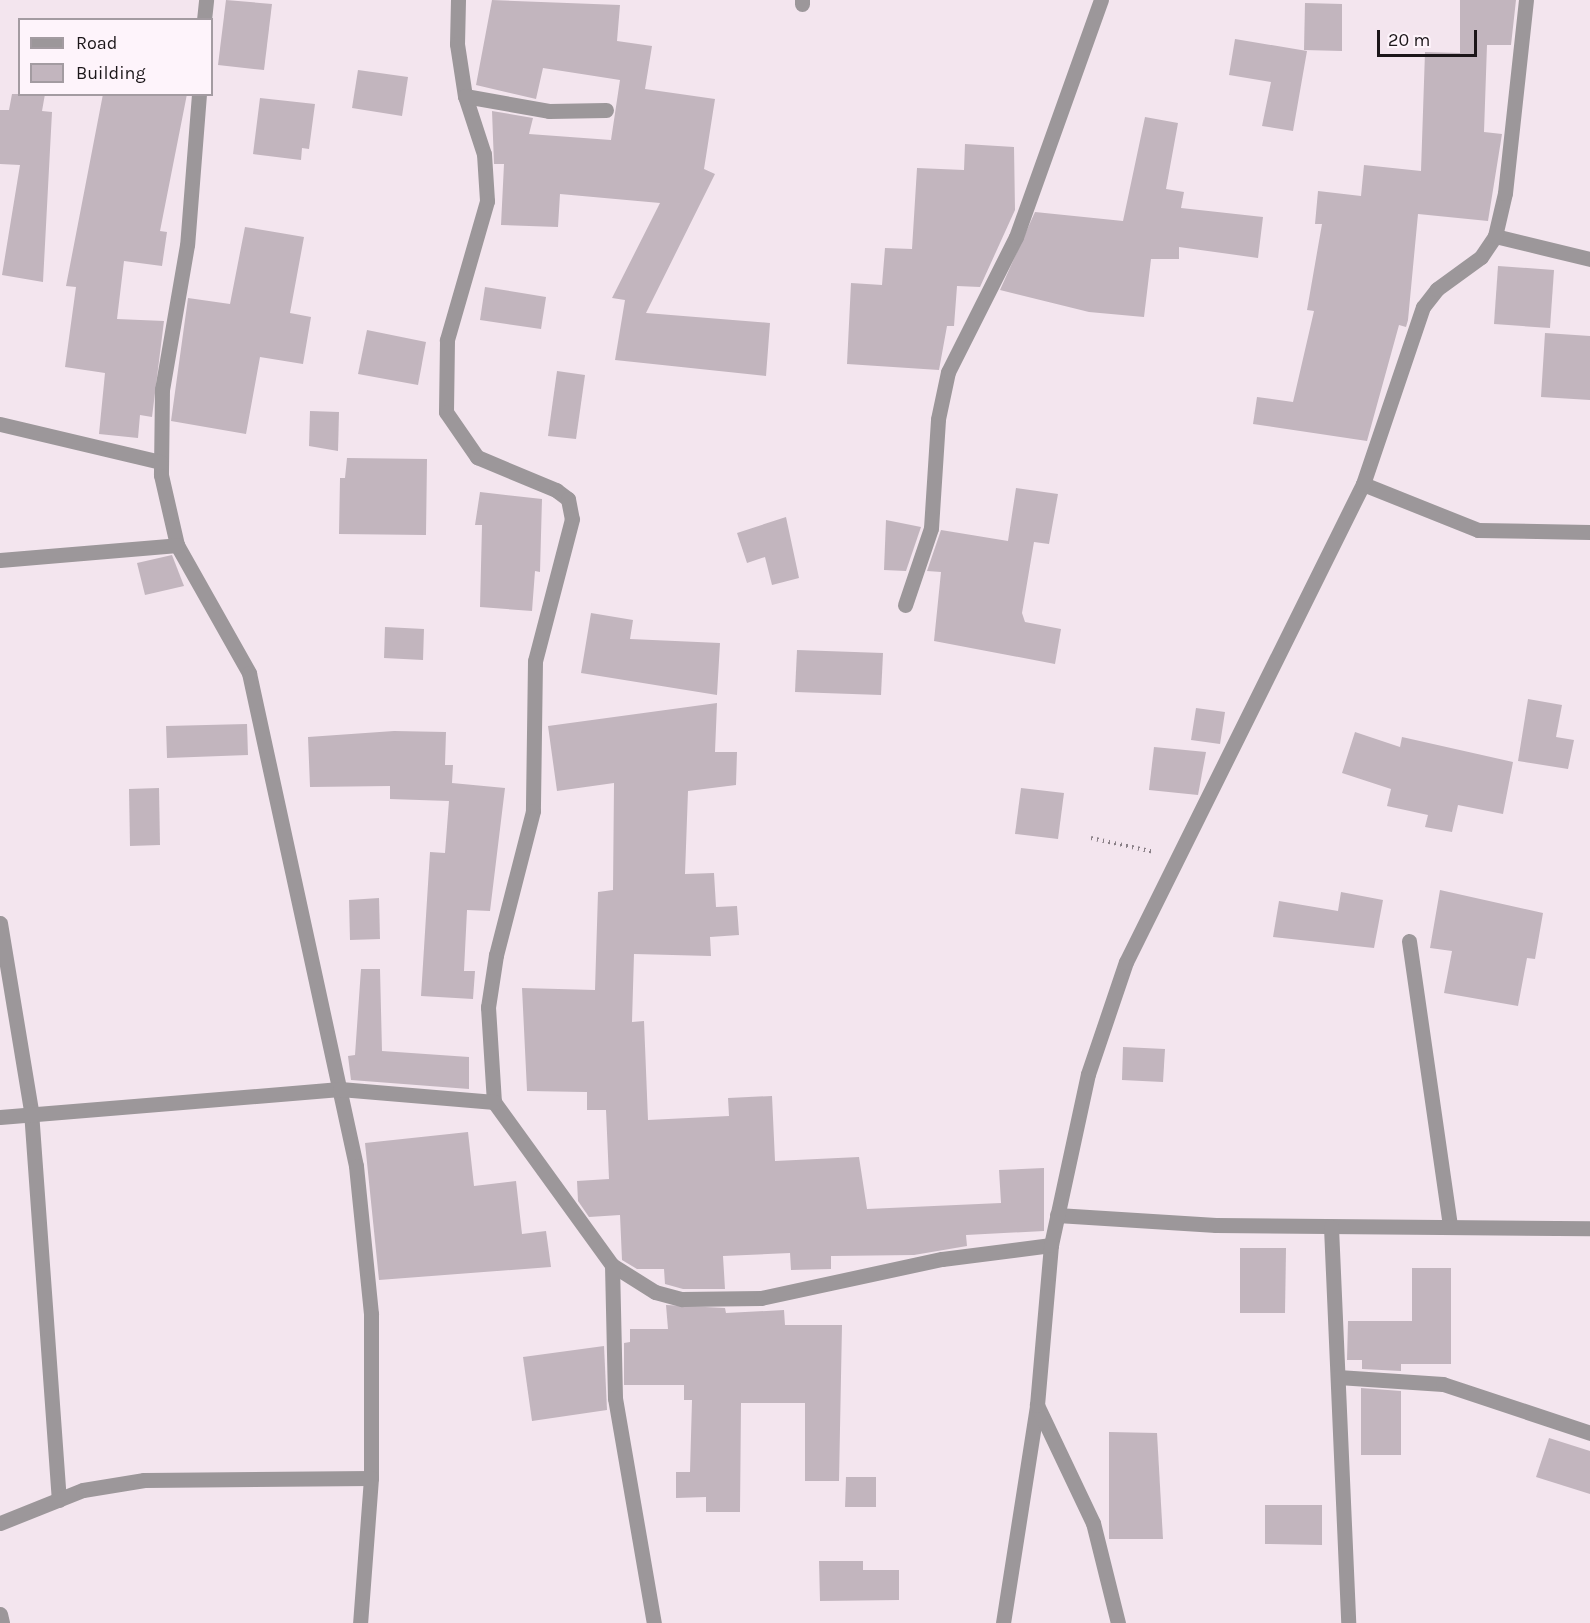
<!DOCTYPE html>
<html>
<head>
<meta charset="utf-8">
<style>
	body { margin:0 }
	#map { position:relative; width:1590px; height:1623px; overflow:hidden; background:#f3e5ee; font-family:Karla,sans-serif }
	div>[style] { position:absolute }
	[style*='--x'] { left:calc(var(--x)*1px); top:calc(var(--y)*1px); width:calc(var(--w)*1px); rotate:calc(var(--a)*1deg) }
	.building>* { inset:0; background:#c2b5be }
	.path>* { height:4px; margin-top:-2px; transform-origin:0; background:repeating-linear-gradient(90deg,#8a8087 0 1.5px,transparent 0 6px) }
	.minor>* { height:15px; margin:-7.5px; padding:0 7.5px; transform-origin:7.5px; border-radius:7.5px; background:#9c979a }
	span { translate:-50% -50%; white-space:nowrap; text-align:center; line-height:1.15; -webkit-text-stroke:4.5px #fef4fb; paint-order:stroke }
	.legend { position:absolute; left:18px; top:18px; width:195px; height:78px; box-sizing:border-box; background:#fef4fb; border:2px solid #a39ba1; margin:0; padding:8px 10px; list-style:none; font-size:18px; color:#1b1619 }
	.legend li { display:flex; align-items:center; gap:12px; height:30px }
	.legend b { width:30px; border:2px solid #a39ba1 }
	.scale { position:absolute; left:1377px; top:30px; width:100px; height:27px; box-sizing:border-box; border:3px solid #1b1619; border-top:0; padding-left:8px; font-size:18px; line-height:21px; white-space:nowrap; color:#1b1619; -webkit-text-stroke:4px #fef4fb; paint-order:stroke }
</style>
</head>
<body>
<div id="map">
	<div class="building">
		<i style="clip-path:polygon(226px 0,272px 4px,264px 70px,218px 65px)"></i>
		<i style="clip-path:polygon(492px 0,620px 5px,617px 41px,652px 46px,645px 89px,715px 99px,704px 169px,715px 174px,646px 313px,770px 323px,766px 376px,615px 360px,625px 300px,612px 298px,660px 203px,560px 194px,558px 227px,501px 225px,504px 164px,494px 164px,492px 111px,533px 118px,529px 134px,611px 140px,620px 80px,543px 68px,536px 99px,476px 85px)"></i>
		<i style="clip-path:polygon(1460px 0,1516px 0,1511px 45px,1487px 45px,1484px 132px,1502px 134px,1488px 221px,1418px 214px,1408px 320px,1406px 327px,1399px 325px,1367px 441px,1253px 424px,1257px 397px,1293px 402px,1314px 311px,1307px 310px,1322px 224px,1315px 224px,1318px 191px,1361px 196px,1364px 165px,1421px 171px,1425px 52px,1460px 53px)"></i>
		<i style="clip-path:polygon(1305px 3px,1342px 4px,1342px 51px,1304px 50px)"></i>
		<i style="clip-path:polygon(1235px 39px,1307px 51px,1293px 131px,1262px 126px,1271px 82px,1229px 75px)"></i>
		<i style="clip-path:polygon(358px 70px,408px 77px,402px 116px,352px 108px)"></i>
		<i style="clip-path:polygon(12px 94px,45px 94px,42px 111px,52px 112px,43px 282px,2px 275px,20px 165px,0 164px,0 110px,9px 110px)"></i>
		<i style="clip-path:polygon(103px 94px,187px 94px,160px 231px,167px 232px,162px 266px,124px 261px,117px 319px,164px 321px,152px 417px,140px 415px,138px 438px,99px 434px,105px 373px,65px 367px,76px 287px,66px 286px)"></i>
		<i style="clip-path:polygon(260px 98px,315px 104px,309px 149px,302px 148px,301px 160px,253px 154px)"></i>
		<i style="clip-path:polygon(1145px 117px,1178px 123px,1166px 189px,1184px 192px,1181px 208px,1263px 217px,1258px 258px,1179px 247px,1179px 259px,1151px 259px,1144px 317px,1089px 312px,1000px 290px,1035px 212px,1123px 221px)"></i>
		<i style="clip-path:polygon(965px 144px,1014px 147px,1015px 210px,980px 287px,957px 286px,954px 326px,947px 326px,939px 370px,847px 364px,851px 283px,882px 285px,885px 248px,912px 249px,917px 168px,964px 170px)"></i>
		<i style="clip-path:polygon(245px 227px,304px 237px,290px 313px,311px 317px,303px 364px,260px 357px,246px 434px,171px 421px,188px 298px,230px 304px)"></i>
		<i style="clip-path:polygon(1498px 266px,1554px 270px,1550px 328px,1494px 324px)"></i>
		<i style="clip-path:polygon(485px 287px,546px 297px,541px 329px,480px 320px)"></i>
		<i style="clip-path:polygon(367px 330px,426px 342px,418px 385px,358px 374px)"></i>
		<i style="clip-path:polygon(1545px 333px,1590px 336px,1590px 400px,1541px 397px)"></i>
		<i style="clip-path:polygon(557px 371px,585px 375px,576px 439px,548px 436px)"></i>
		<i style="clip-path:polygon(310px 411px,339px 412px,338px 451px,309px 446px)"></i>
		<i style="clip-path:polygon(347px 458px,427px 459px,426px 535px,339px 534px,340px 478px,345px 478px)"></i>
		<i style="clip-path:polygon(1016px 488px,1058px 494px,1049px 544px,1034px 542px,1022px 613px,1025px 622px,1061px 629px,1055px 664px,934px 641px,941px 572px,927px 571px,941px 530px,1008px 541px)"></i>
		<i style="clip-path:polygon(480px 492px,542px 499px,540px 572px,535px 571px,532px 611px,480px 607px,482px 525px,475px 525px)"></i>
		<i style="clip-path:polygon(786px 517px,799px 578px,772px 585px,765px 557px,747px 563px,737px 533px)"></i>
		<i style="clip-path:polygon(886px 520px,921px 527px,906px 571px,884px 570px)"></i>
		<i style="clip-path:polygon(172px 555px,184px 586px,145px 595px,137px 563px)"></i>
		<i style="clip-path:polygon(591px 613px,633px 620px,630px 639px,720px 643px,717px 695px,581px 673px)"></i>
		<i style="clip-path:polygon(385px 627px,424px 629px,423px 660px,384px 658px)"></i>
		<i style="clip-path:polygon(797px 650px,883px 653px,881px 695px,795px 692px)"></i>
		<i style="clip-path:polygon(1528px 699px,1562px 705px,1556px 737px,1574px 740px,1568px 769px,1518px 761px)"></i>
		<i style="clip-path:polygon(717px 703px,715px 752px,737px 752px,736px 785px,688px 791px,685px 874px,714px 873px,716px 907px,737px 906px,739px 935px,710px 937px,711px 956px,634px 954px,632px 1022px,644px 1021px,648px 1120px,729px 1116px,728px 1098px,772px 1096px,775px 1161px,859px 1157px,867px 1209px,1001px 1203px,999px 1170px,1044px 1168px,1044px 1231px,966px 1235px,967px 1246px,914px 1255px,831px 1256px,831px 1269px,791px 1270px,790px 1253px,723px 1256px,725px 1289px,683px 1289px,665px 1284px,664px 1269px,637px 1269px,622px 1260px,620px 1215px,589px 1217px,578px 1201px,577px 1181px,609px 1179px,606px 1110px,587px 1110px,587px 1092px,527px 1091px,522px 988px,595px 990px,598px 892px,613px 890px,614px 783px,557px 791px,548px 726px)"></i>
		<i style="clip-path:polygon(1196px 708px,1225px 712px,1220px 744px,1191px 740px)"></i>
		<i style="clip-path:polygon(247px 724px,248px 755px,167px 758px,166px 726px)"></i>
		<i style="clip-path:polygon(394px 731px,446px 732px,445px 765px,453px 765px,452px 783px,505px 788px,490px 911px,467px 910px,464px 971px,475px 971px,473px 999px,421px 996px,430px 852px,445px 853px,449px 801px,390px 799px,390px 786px,310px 787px,308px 737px)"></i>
		<i style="clip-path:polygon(1355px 732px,1400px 747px,1402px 737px,1513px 762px,1503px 814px,1458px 805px,1452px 832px,1425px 827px,1428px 815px,1387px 806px,1391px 789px,1342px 773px)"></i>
		<i style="clip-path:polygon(1154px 747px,1206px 752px,1198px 795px,1149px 790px)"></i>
		<i style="clip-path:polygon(159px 788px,160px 845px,130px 846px,129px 789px)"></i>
		<i style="clip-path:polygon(1021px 788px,1064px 793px,1058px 839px,1015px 834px)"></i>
		<i style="clip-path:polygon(1440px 890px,1543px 913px,1535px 959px,1527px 958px,1518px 1006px,1444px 993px,1452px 951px,1430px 948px)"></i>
		<i style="clip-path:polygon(1341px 892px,1383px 900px,1374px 948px,1273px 937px,1279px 901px,1338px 911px)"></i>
		<i style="clip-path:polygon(379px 898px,380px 939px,350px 940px,349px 900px)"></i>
		<i style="clip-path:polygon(361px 969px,380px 969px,382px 1051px,469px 1057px,469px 1089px,351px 1080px,348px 1056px,355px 1055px)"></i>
		<i style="clip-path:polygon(1123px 1047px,1165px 1049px,1163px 1082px,1122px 1080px)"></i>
		<i style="clip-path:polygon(468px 1132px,474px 1186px,516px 1181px,522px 1234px,546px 1231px,551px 1267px,379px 1280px,365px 1143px)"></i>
		<i style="clip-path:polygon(1240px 1248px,1286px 1248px,1285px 1313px,1240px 1313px)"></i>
		<i style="clip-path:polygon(1412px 1268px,1451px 1268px,1451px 1364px,1401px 1364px,1401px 1371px,1362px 1369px,1362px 1360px,1347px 1360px,1348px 1321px,1412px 1321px)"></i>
		<i style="clip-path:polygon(666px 1305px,725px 1308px,726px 1313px,784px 1310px,785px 1325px,842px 1325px,839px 1481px,805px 1481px,805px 1403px,741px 1403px,740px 1512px,706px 1512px,706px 1497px,676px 1498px,676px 1472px,690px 1472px,692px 1400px,684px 1400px,684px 1385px,624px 1385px,624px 1343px,630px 1342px,630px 1329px,668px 1329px)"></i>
		<i style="clip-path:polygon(604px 1346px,607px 1410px,532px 1421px,523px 1357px)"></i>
		<i style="clip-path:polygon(1361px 1388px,1401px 1391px,1401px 1455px,1361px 1455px)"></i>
		<i style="clip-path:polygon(1109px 1432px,1157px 1433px,1163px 1539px,1109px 1539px)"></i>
		<i style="clip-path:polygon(1549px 1438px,1590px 1451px,1590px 1494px,1536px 1477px)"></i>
		<i style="clip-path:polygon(846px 1477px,876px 1477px,876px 1507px,845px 1507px)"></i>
		<i style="clip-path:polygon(1265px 1505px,1322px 1505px,1322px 1545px,1265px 1544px)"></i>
		<i style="clip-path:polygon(819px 1561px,863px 1561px,863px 1570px,899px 1570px,899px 1600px,820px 1601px)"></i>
	</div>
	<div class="path">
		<i style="--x:1091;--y:838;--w:65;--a:12.5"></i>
	</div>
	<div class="minor">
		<i style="--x:458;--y:0;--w:44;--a:91.3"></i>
		<i style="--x:457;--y:44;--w:53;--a:81.3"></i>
		<i style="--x:465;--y:96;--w:61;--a:71.9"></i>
		<i style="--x:484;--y:154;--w:47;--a:86.3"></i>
		<i style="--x:487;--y:201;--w:145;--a:106.1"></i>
		<i style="--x:447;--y:340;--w:72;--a:90.8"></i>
		<i style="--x:446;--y:412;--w:55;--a:55.4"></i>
		<i style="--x:477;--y:457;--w:86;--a:22.7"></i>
		<i style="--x:556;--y:490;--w:15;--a:37"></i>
		<i style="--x:568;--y:499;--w:20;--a:79"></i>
		<i style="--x:572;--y:519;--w:147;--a:104.6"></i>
		<i style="--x:535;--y:661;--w:150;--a:90.8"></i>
		<i style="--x:533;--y:811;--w:149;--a:104.4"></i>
		<i style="--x:496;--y:955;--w:53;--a:98.7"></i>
		<i style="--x:488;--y:1007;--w:95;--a:86.4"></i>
		<i style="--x:494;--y:1102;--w:201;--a:54.1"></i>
		<i style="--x:612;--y:1265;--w:51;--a:32.1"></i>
		<i style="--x:655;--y:1292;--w:28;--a:15"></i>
		<i style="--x:682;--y:1299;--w:79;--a:-0.7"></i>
		<i style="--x:761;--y:1298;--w:185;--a:-12.2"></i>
		<i style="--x:942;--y:1259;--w:110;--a:-7.3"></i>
		<i style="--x:802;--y:0;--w:4;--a:90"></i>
		<i style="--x:204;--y:20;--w:20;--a:-84"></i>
		<i style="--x:199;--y:94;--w:151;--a:94.5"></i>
		<i style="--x:187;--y:245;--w:146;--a:99.8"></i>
		<i style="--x:162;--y:389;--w:86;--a:90.7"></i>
		<i style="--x:161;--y:475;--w:72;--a:77.1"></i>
		<i style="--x:177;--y:545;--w:147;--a:60.6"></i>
		<i style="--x:249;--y:673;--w:504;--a:77.75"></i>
		<i style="--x:356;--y:1166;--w:149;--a:84.2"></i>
		<i style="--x:371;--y:1314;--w:164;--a:90"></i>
		<i style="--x:371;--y:1478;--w:145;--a:94.3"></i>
		<i style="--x:465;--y:96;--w:85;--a:10.1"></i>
		<i style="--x:549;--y:111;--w:57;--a:-1"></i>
		<i style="--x:1495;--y:236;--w:98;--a:13.6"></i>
		<i style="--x:0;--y:424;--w:165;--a:13.3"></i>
		<i style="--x:1363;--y:484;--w:124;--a:21.8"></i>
		<i style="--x:1478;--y:530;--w:112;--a:1"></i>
		<i style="--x:0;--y:560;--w:178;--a:-4.8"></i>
		<i style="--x:905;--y:605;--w:81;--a:-71.3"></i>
		<i style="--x:931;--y:528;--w:109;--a:-86.3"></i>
		<i style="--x:938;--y:419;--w:48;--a:-78"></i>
		<i style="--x:948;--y:372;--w:151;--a:-63.3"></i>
		<i style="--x:1016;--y:237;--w:252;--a:-70.3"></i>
		<i style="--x:0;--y:923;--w:191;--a:80.6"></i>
		<i style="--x:31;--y:1111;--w:390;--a:85.9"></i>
		<i style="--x:1409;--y:941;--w:286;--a:81.8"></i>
		<i style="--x:0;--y:1117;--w:341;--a:-4.7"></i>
		<i style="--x:340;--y:1089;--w:155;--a:4.8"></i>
		<i style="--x:1057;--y:1215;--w:159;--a:3.6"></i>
		<i style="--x:1216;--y:1225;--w:374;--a:0.5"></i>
		<i style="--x:1331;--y:1227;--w:396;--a:87.5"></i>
		<i style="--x:612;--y:1265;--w:133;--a:88.7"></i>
		<i style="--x:615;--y:1398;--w:228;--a:80.2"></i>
		<i style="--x:1338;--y:1377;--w:105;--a:3.8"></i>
		<i style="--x:1443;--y:1384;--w:155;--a:18.4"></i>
		<i style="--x:0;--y:1523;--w:89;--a:-21.7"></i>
		<i style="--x:83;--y:1490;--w:62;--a:-9.3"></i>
		<i style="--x:144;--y:1480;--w:227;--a:-0.5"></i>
		<i style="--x:0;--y:1614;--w:9;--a:77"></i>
		<i style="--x:1003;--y:1623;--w:221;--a:-81.1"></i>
		<i style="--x:1118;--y:1623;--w:103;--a:-104"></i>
		<i style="--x:1093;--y:1523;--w:131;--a:-115.4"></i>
		<i style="--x:1037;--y:1405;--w:161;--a:-85"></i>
		<i style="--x:1051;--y:1245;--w:175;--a:-77.8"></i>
		<i style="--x:1088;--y:1074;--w:118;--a:-71.3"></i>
		<i style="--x:1126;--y:962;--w:534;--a:-63.63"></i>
		<i style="--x:1363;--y:484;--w:187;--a:-71.3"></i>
		<i style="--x:1423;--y:307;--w:23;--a:-52"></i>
		<i style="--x:1437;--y:289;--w:54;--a:-36"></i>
		<i style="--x:1481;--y:257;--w:25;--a:-56"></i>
		<i style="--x:1495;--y:236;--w:44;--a:-76.9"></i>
		<i style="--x:1505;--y:193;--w:194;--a:-83.8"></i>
	</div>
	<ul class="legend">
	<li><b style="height:8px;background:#9c979a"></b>Road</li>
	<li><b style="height:16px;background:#c2b5be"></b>Building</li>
	</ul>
	<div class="scale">20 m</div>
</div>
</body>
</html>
